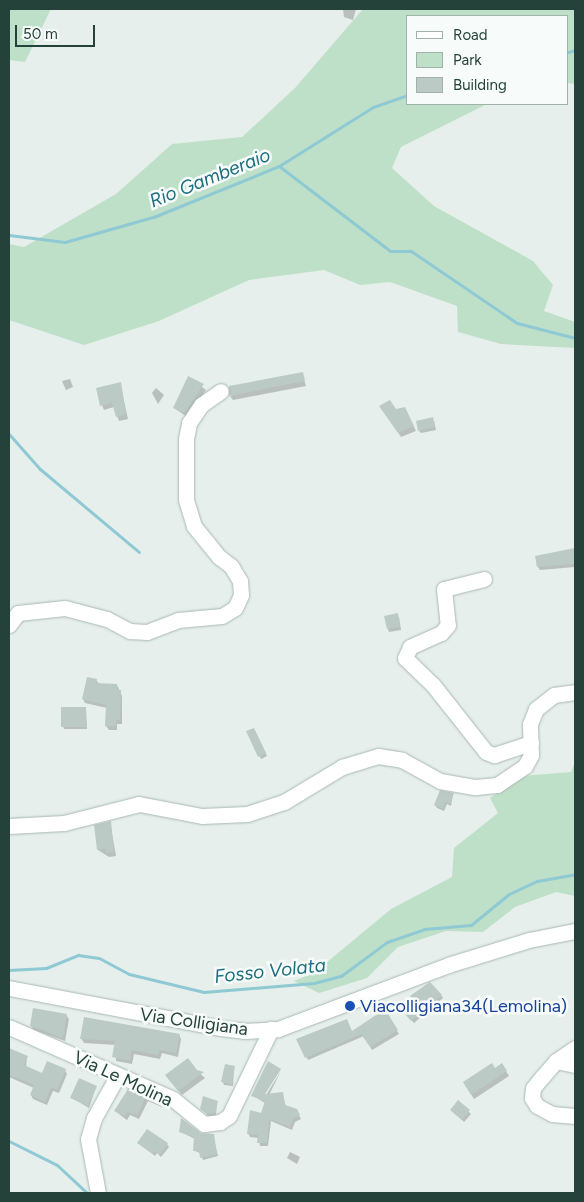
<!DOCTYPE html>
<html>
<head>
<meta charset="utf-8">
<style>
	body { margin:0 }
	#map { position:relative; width:584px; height:1202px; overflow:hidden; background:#e6efeb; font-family:Figtree,sans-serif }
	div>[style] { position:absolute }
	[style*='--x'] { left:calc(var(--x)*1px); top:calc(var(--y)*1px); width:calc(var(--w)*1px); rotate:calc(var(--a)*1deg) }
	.green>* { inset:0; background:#bfe0c8 }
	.shadow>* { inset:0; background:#0003 }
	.stream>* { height:3px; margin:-1.5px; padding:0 1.5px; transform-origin:1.5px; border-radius:1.5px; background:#8ec9d4 }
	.building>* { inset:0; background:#bbcac4 }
	.roads { filter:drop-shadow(0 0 1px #a8b8b2) drop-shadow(0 0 1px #a8b8b2) }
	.minor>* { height:15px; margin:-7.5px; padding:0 7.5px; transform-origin:7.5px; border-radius:7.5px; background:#fff }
	.dots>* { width:14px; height:14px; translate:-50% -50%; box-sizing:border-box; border:2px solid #f7fbf9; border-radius:50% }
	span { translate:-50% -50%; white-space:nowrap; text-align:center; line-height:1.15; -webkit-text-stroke:5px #f7fbf9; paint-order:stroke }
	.transit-label { font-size:18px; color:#164399 }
	.left { translate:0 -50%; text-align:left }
	.street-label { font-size:18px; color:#24423a }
	.water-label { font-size:19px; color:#1c6f80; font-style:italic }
	.frame { position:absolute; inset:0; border:10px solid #24423a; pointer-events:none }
	.legend { position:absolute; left:406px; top:15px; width:162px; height:90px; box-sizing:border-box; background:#f7fbf9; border:1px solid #a3b1ad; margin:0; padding:6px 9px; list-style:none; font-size:15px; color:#24423a }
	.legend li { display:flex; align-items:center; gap:10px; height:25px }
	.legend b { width:25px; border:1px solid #a3b1ad }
	.scale { position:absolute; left:15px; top:25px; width:80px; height:22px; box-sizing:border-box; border:2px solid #24423a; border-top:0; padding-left:6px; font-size:15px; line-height:18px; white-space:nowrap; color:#24423a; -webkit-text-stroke:4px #f7fbf9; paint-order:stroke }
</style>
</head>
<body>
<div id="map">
	<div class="green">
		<i style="clip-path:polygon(9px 9px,51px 9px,25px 62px,9px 60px)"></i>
		<i style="clip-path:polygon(363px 9px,575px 9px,575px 84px,568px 83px,568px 16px,408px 16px,408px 104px,487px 104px,401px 147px,392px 168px,434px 206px,533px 261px,553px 285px,544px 311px,575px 322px,575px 348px,501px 344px,458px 332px,457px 306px,390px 282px,360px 285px,324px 270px,249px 280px,159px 321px,84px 345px,9px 320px,9px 244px,24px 247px,116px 194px,172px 144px,242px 137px,295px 88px)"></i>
		<i style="clip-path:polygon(575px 762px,575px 896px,556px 892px,515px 907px,483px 932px,446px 931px,398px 947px,367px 978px,319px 993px,294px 981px,314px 973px,391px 909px,452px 877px,454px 848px,498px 813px,490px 798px,522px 776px,571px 772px)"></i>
	</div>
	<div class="shadow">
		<i style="clip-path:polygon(343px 9px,356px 9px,353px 20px,344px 17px)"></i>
		<i style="clip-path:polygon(302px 373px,306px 386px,233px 400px,230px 396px)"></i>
		<i style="clip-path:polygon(189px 378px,206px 390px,187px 417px,174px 408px)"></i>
		<i style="clip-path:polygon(70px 379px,73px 387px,66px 390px,62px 381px)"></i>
		<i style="clip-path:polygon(120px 383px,128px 419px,119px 421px,114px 407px,104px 410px,102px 405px)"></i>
		<i style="clip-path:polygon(156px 388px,164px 395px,158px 404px,152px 393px)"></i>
		<i style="clip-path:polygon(396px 410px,407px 413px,416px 431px,401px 437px,384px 411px)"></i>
		<i style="clip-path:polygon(434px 421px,436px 430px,421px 433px,419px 431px)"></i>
		<i style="clip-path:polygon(575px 550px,575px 567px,540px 570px,538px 567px)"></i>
		<i style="clip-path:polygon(399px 617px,401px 630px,389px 632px,388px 629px)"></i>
		<i style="clip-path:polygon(96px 680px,99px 684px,117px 685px,122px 696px,122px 724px,117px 724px,117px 730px,109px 730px,106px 726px,107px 708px,85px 703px,83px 699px)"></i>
		<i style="clip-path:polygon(86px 708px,87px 729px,64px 729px,63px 726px)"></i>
		<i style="clip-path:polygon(254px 729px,267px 756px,261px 759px,248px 732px)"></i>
		<i style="clip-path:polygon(453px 794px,451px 806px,447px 804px,444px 811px,437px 808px,435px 805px)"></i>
		<i style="clip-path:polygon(110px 822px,116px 856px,109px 857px,98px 850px)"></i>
		<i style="clip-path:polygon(441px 995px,443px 998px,414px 1023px,404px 1012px)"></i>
		<i style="clip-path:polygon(384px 1010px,399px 1034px,372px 1050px,364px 1036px,308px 1060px,298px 1040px,352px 1033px)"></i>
		<i style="clip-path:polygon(66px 1015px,69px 1019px,65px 1041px,34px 1030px,31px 1026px)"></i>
		<i style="clip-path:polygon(179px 1035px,181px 1039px,178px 1057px,162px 1053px,160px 1059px,134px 1054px,132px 1064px,116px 1061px,116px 1045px,84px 1043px,81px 1038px)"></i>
		<i style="clip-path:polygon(11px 1051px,27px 1057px,26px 1068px,42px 1074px,65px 1070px,67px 1074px,59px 1093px,53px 1091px,47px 1105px,33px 1099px,31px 1095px,34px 1088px,9px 1077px)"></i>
		<i style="clip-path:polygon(502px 1065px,509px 1076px,474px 1099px,464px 1083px)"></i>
		<i style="clip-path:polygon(234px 1067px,233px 1086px,224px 1085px,223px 1082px)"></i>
		<i style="clip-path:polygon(197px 1071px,205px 1078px,182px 1095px,166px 1076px)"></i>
		<i style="clip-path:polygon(281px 1071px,269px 1095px,282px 1093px,286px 1107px,296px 1110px,301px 1119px,295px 1122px,292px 1130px,271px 1121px,268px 1146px,260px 1146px,259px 1138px,250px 1137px,248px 1133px,262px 1115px,265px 1103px,253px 1096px,263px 1100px)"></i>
		<i style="clip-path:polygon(96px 1087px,89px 1108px,72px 1098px)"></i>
		<i style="clip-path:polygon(128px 1091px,161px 1105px,162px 1107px,148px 1101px,139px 1119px,130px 1115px,127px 1120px,115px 1111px)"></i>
		<i style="clip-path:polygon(217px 1102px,216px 1116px,209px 1117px,201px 1108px)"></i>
		<i style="clip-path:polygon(458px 1102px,471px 1114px,464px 1122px,451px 1110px)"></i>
		<i style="clip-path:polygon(181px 1132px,213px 1136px,218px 1156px,203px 1160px,200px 1153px,195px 1151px,195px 1139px)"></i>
		<i style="clip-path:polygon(138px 1143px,167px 1144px,169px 1147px,161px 1157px,157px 1153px,155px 1156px)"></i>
		<i style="clip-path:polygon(290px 1152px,300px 1157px,297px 1164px,287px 1158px)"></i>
	</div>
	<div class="stream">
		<i style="--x:568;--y:52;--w:7;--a:-16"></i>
		<i style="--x:279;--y:166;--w:140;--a:37.4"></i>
		<i style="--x:390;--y:251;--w:21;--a:0"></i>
		<i style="--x:411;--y:251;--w:128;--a:34.2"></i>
		<i style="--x:517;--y:323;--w:60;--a:14.5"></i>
		<i style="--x:9;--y:235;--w:56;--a:7.1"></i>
		<i style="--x:65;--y:242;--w:95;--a:-15.9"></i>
		<i style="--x:156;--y:216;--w:133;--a:-22.1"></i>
		<i style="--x:279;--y:166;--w:111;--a:-32.1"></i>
		<i style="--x:373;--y:107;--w:37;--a:-19"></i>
		<i style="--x:9;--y:434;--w:47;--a:48.5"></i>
		<i style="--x:40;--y:469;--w:129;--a:40"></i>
		<i style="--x:9;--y:970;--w:37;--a:-3"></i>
		<i style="--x:46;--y:968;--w:35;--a:-22"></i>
		<i style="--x:78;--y:955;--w:21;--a:8"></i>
		<i style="--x:99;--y:958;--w:34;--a:28"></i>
		<i style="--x:129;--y:974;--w:77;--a:13.5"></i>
		<i style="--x:204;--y:992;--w:110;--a:-4.7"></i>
		<i style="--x:314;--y:983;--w:28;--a:-15"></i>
		<i style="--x:341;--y:976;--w:57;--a:-36.5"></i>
		<i style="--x:387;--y:942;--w:39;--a:-19"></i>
		<i style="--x:424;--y:929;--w:47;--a:-4.9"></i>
		<i style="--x:471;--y:925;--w:49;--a:-39.2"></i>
		<i style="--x:509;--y:894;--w:31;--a:-25"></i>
		<i style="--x:537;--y:881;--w:39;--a:-10"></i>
		<i style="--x:9;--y:1141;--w:54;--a:26.6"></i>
		<i style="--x:57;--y:1165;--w:41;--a:43"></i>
	</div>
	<div class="building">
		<i style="clip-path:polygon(303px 372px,305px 381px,229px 396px,229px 386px)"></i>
		<i style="clip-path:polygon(188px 376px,204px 384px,184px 413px,173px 408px)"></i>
		<i style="clip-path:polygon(121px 382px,126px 414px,116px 417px,112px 403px,100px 406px,96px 388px)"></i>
		<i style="clip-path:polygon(390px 400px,396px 409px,405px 407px,414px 426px,398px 433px,379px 406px)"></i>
		<i style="clip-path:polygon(433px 417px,435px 427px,418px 431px,416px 421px)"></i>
		<i style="clip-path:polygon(575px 548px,575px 564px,537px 567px,535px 556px)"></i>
		<i style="clip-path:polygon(398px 613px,400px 627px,387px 629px,384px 616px)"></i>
		<i style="clip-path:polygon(87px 677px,97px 679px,96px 683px,117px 684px,117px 690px,121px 690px,120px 720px,116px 720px,116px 726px,105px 726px,106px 705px,82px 699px)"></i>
		<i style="clip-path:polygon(61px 707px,86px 707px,86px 727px,61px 727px)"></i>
		<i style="clip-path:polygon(254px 728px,266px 753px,258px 757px,246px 731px)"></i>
		<i style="clip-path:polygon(440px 790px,454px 793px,450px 804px,445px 802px,443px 809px,434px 805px)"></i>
		<i style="clip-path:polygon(111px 821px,114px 852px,106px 853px,105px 849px,97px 850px,94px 825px)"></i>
		<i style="clip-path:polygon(430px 982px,442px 995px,411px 1021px,401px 1009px,412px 998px,410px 996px)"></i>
		<i style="clip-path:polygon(33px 1008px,67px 1014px,63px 1038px,30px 1026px)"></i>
		<i style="clip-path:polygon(385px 1009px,398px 1030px,370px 1047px,361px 1034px,305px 1058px,296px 1039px,347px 1019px,352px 1031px)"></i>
		<i style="clip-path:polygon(84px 1017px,180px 1034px,176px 1053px,160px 1050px,158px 1055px,132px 1050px,130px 1061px,112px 1057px,115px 1041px,80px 1039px)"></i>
		<i style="clip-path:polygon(9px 1048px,28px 1056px,24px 1065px,42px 1073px,47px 1061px,66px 1069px,57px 1090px,51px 1087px,45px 1102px,30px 1095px,34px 1085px,9px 1075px)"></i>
		<i style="clip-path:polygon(188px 1058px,197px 1070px,204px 1072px,178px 1091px,165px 1075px)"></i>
		<i style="clip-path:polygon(268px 1061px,281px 1069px,265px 1094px,283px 1092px,285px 1105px,297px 1109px,300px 1115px,293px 1119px,290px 1127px,269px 1119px,267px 1143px,257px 1143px,258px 1135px,247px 1134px,250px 1110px,261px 1113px,265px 1101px,251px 1096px)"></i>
		<i style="clip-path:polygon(492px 1063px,495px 1068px,502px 1063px,507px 1071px,471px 1095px,463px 1082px)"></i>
		<i style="clip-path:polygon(225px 1064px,235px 1066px,232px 1084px,221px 1082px)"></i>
		<i style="clip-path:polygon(79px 1078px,97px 1086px,88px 1106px,70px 1098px)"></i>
		<i style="clip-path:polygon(128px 1089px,162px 1104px,146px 1097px,137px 1115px,127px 1112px,125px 1116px,114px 1111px)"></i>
		<i style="clip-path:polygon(203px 1096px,218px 1101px,215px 1113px,207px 1114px,200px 1109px)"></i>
		<i style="clip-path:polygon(458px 1100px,470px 1110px,462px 1120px,450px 1110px)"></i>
		<i style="clip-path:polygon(181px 1118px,201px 1133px,214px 1134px,217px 1154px,200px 1158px,199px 1151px,193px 1151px,194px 1137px,179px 1132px)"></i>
		<i style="clip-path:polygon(147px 1129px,168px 1143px,160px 1155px,155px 1151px,153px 1154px,137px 1143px)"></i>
	</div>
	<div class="roads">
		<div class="minor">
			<i style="--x:484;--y:579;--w:41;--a:166"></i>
			<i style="--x:444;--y:589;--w:36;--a:84"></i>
			<i style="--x:448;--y:625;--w:11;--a:131"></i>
			<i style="--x:441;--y:633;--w:34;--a:156"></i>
			<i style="--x:410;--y:647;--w:12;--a:114"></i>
			<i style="--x:405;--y:658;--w:39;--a:44"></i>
			<i style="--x:433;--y:685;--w:85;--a:51.7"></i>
			<i style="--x:486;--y:752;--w:9;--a:21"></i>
			<i style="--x:494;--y:755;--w:39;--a:-18"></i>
			<i style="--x:9;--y:625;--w:15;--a:-53"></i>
			<i style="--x:18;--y:613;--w:47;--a:-6.1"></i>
			<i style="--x:65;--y:608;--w:43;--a:14.7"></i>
			<i style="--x:107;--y:619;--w:26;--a:28"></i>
			<i style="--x:130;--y:631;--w:17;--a:3"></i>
			<i style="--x:147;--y:632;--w:33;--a:-21"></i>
			<i style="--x:178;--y:620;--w:44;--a:-5.2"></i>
			<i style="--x:222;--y:616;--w:15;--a:-32"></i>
			<i style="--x:235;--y:608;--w:14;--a:-65"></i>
			<i style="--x:241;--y:595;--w:14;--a:-94"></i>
			<i style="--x:240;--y:581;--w:17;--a:-121"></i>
			<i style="--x:231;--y:566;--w:15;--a:-143"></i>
			<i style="--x:219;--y:557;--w:40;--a:-129"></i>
			<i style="--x:194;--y:526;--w:28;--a:-107"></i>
			<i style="--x:186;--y:499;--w:60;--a:-90"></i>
			<i style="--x:186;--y:439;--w:16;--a:-79"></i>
			<i style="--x:189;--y:423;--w:22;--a:-56"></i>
			<i style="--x:201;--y:405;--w:24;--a:-35"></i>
			<i style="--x:9;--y:826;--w:55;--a:-3.1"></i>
			<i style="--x:64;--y:823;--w:77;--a:-14.2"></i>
			<i style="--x:139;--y:804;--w:64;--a:10.8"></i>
			<i style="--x:202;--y:816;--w:45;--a:-2.5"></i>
			<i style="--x:247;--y:814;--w:39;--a:-18"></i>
			<i style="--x:284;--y:802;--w:68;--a:-31.1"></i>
			<i style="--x:342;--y:767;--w:38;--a:-17"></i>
			<i style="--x:378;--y:756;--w:24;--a:9"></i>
			<i style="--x:402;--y:760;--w:43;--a:28.9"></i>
			<i style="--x:440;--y:781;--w:36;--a:10"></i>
			<i style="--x:475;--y:787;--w:22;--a:-5"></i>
			<i style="--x:497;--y:785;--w:34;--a:-34"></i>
			<i style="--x:525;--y:766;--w:13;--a:-61"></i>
			<i style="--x:531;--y:755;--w:31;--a:-92"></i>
			<i style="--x:530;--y:724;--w:16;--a:-68"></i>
			<i style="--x:536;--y:709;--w:23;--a:-38"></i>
			<i style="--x:554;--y:695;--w:21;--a:-8"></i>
			<i style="--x:9;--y:988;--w:216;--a:10.7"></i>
			<i style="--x:221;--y:1028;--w:23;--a:7"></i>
			<i style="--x:244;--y:1031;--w:34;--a:-3"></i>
			<i style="--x:278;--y:1029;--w:182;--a:-20.6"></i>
			<i style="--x:448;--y:965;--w:85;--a:-17.2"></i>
			<i style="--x:529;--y:940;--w:47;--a:-11.1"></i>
			<i style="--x:9;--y:1027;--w:179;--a:23.7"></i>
			<i style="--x:173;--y:1099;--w:40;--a:39"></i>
			<i style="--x:204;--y:1124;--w:16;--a:-7"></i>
			<i style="--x:220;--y:1122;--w:11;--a:-34"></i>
			<i style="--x:229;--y:1116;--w:97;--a:-64.2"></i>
			<i style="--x:575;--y:1048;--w:23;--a:146"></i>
			<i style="--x:556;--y:1061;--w:21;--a:131"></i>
			<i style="--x:542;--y:1077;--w:14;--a:129"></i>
			<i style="--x:533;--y:1088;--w:10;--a:96"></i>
			<i style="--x:532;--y:1098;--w:9;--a:58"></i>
			<i style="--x:537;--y:1106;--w:17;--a:28"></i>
			<i style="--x:552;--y:1114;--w:23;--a:5"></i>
			<i style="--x:556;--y:1061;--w:19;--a:12"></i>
			<i style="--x:98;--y:1193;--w:55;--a:-100.5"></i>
			<i style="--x:88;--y:1139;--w:22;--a:-74"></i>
			<i style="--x:94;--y:1118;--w:49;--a:-60.8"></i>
		</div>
	</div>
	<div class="dots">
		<i style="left:350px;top:1006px;background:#1a4fb4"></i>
	</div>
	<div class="transit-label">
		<span class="left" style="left:360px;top:1006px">Viacolligiana34(Lemolina)</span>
	</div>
	<div class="street-label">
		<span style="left:194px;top:1022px;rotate:8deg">Via Colligiana</span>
		<span style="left:123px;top:1079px;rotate:25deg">Via Le Molina</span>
	</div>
	<div class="water-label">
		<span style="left:210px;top:178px;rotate:-22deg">Rio Gamberaio</span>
		<span style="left:270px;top:971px;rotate:-6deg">Fosso Volata</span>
	</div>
	<div class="frame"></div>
	<ul class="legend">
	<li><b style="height:6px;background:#fff"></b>Road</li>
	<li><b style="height:14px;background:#bfe0c8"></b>Park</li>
	<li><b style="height:14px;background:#bbcac4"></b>Building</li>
	</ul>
	<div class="scale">50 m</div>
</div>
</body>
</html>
